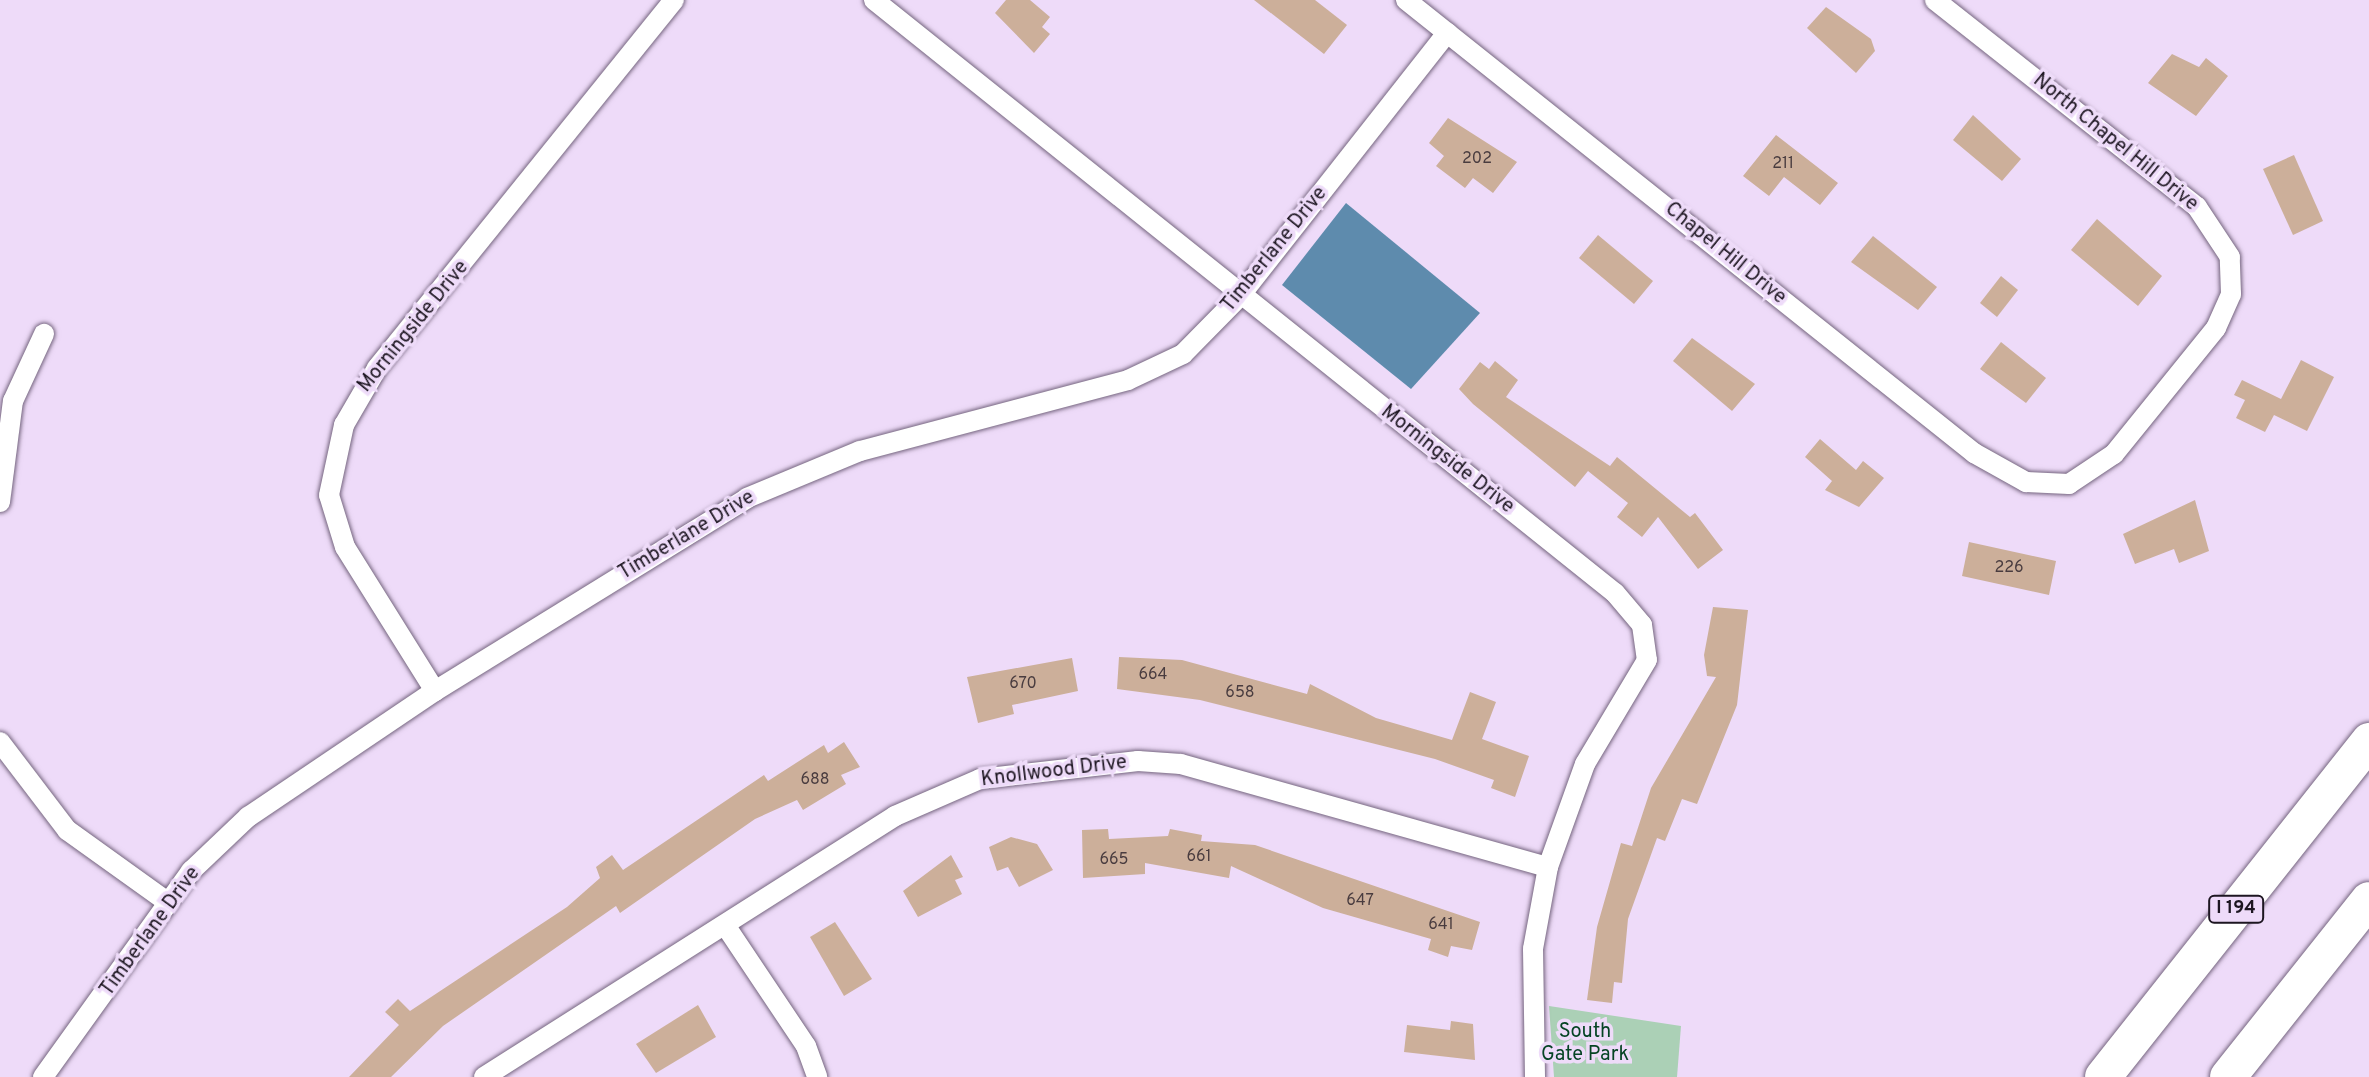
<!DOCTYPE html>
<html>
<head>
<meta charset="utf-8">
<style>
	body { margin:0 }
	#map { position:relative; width:2369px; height:1077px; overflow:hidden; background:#eedbf9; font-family:Overpass,sans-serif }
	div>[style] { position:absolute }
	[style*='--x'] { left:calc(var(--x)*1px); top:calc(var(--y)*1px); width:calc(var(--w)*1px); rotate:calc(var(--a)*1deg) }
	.green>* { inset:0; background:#abd0b6 }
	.water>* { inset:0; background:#5e8bad }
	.building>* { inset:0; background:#ccaf9a }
	.roads { filter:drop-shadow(0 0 2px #75657f) drop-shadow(0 0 2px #75657f) }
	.street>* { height:20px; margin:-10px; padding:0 10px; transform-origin:10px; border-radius:10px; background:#fff }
	.highway>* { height:36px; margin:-18px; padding:0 18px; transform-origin:18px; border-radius:18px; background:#fff }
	span { translate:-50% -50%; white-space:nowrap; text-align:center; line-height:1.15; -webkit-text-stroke:7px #eedbf9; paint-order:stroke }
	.number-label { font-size:16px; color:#493c3f }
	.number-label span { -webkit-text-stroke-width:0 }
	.shield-label span { padding:2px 6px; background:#eedbf9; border:2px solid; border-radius:6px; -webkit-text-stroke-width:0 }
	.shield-label { font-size:18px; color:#1d1621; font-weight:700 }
	.street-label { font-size:20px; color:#1d1621 }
	.park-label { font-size:20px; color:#064424 }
</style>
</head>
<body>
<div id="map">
	<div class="green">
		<i style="clip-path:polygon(1549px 1006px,1681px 1026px,1677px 1077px,1554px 1077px)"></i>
	</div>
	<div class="water">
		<i style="clip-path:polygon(1346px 203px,1480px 313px,1411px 389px,1282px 285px)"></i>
	</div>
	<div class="building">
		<i style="clip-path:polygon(1006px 0,1030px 0,1050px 17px,1042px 27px,1050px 34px,1034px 53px,995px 13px)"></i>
		<i style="clip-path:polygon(1254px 0,1315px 0,1347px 25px,1324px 54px)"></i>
		<i style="clip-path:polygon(1826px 7px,1871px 39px,1875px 51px,1856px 73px,1807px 28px)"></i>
		<i style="clip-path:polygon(2172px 54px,2199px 67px,2206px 58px,2228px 76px,2196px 116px,2148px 83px)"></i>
		<i style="clip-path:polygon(1973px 115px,2021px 159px,2002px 181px,1953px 140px)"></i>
		<i style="clip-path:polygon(1448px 118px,1517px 162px,1493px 193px,1473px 178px,1465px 188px,1436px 166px,1444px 156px,1429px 143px)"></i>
		<i style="clip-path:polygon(1776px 135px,1838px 183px,1820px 205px,1784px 177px,1769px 196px,1743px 176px)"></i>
		<i style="clip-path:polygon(2294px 155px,2323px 221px,2293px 235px,2263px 169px)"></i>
		<i style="clip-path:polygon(2097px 219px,2162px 276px,2138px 306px,2071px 250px)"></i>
		<i style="clip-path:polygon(1598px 235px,1653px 281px,1634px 304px,1579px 258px)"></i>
		<i style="clip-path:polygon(1873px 236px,1937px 287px,1918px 310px,1851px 262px)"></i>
		<i style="clip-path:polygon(2001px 276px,2018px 290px,1997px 317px,1980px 303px)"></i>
		<i style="clip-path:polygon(1692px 338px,1755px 384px,1732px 411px,1673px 361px)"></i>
		<i style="clip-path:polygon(2001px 342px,2046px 378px,2026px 403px,1980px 369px)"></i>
		<i style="clip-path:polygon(2301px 360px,2334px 377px,2307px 431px,2274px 415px,2265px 432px,2236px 418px,2245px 400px,2234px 395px,2242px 380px,2281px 399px)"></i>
		<i style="clip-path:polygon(1495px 361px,1518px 380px,1506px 397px,1610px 466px,1617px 457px,1690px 517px,1695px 513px,1723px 550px,1698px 569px,1658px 517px,1642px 537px,1617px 517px,1628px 503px,1588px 471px,1575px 487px,1473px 404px,1459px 389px,1480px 362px,1489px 369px)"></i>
		<i style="clip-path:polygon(1820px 439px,1856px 470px,1863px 461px,1884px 478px,1859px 507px,1825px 490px,1832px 481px,1805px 457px)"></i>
		<i style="clip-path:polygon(2195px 500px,2209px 551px,2179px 563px,2174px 549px,2135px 564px,2123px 534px)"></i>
		<i style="clip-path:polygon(1969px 542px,2056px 561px,2049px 595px,1962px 576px)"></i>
		<i style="clip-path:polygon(1713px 607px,1748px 610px,1737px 705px,1697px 804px,1682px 799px,1665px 841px,1657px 838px,1628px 919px,1622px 983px,1614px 982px,1612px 1003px,1587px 1000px,1597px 927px,1621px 843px,1632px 846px,1651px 788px,1716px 677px,1707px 676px,1704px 655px)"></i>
		<i style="clip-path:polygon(1119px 657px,1182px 660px,1307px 694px,1310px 684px,1376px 718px,1452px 740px,1470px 692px,1496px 702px,1482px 739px,1529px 756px,1515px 797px,1491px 788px,1494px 780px,1435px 759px,1200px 700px,1117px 689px)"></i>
		<i style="clip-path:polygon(1072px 658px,1078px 691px,1012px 705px,1014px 714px,978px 723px,967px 677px)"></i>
		<i style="clip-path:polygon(844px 742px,860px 767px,841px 775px,846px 784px,803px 810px,797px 800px,755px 819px,620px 913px,616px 906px,443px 1026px,391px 1077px,349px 1077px,399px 1025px,385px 1012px,398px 999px,410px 1011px,567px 907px,600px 878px,596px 867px,612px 855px,623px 870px,764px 775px,768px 781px,824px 745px,828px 753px)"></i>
		<i style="clip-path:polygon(1108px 829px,1109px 839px,1168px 836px,1170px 829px,1202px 835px,1201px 841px,1255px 845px,1480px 922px,1472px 950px,1451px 946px,1448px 957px,1428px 950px,1431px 939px,1323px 908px,1231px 866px,1229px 878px,1145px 863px,1145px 874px,1083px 878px,1082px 830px)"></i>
		<i style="clip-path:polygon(1011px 837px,1037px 844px,1053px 870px,1019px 887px,1008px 867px,997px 871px,989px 847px)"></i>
		<i style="clip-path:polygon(951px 855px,963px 877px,955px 880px,962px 894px,918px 917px,903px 891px)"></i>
		<i style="clip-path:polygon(835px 922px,872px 979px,844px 996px,810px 937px)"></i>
		<i style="clip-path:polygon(698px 1005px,716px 1037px,656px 1073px,636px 1044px)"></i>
		<i style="clip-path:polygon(1451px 1021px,1473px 1024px,1475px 1060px,1404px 1052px,1407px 1025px,1450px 1030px)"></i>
	</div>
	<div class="roads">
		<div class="street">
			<i style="--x:874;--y:0;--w:949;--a:38.67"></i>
			<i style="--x:1615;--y:593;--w:42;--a:49.8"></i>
			<i style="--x:1642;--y:625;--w:35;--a:82"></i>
			<i style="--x:1647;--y:660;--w:121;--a:120.8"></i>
			<i style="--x:1585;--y:764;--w:109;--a:109.8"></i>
			<i style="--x:1548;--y:867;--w:83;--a:100.4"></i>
			<i style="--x:1533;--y:949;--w:128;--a:89.1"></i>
			<i style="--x:1406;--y:0;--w:727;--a:38.57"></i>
			<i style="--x:1974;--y:453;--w:60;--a:29.1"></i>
			<i style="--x:2026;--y:482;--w:43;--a:2.7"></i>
			<i style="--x:2069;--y:484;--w:54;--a:-33.7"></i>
			<i style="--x:2114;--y:454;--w:162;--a:-51"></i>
			<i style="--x:2216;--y:328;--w:37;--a:-66"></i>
			<i style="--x:2231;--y:294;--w:37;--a:-92"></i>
			<i style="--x:2230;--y:257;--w:60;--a:-123.4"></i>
			<i style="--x:2197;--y:207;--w:334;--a:-141.7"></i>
			<i style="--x:0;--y:502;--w:102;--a:-82.7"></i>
			<i style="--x:13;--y:401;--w:74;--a:-65.2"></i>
			<i style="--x:435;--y:691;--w:170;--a:-122"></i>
			<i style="--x:345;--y:547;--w:54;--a:-107.1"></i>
			<i style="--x:329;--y:495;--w:72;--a:-77.9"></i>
			<i style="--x:344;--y:425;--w:66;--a:-59.9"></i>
			<i style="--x:377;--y:368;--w:473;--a:-51.1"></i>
			<i style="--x:0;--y:742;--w:111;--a:52.7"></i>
			<i style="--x:67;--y:830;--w:125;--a:35.6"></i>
			<i style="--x:727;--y:928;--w:142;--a:56.2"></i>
			<i style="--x:806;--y:1046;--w:33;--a:70"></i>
			<i style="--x:43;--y:1077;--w:254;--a:-54.3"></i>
			<i style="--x:191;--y:871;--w:79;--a:-43.5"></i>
			<i style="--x:248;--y:817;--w:225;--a:-34"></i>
			<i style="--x:435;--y:691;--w:367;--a:-31.7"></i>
			<i style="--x:747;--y:498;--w:122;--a:-22.6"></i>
			<i style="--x:860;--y:451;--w:277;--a:-14.8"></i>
			<i style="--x:1128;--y:380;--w:61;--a:-25.3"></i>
			<i style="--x:1183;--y:354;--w:81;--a:-45.5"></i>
			<i style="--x:1240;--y:296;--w:335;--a:-51.8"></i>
			<i style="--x:484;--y:1077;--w:487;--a:-32.4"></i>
			<i style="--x:895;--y:816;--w:93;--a:-23.5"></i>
			<i style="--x:980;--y:779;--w:159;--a:-6.5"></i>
			<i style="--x:1138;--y:761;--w:43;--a:4"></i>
			<i style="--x:1181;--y:764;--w:381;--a:15.7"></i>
		</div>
		<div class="highway">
			<i style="--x:2103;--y:1077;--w:429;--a:-51.6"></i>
			<i style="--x:2228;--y:1077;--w:226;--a:-51.5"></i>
		</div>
	</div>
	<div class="number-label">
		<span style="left:1477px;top:159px">202</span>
		<span style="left:1783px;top:164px">211</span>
		<span style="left:2009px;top:568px">226</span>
		<span style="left:1153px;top:675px">664</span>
		<span style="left:1023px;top:684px">670</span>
		<span style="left:1240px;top:693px">658</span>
		<span style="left:815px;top:780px">688</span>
		<span style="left:1199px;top:857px">661</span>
		<span style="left:1114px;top:860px">665</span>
		<span style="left:1360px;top:901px">647</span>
		<span style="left:1441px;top:925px">641</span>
	</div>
	<div class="shield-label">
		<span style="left:2236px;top:909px">I 194</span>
	</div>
	<div class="street-label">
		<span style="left:2115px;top:143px;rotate:39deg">North Chapel Hill Drive</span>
		<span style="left:1275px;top:250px;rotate:-51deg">Timberlane Drive</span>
		<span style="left:1725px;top:254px;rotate:39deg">Chapel Hill Drive</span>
		<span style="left:414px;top:327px;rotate:-51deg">Morningside Drive</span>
		<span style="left:1447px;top:460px;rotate:38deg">Morningside Drive</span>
		<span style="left:687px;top:536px;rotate:-31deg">Timberlane Drive</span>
		<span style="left:1054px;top:772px;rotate:-7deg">Knollwood Drive</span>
		<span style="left:151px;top:932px;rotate:-54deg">Timberlane Drive</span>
	</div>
	<div class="park-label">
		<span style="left:1585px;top:1044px">South<br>Gate Park</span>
	</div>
</div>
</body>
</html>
